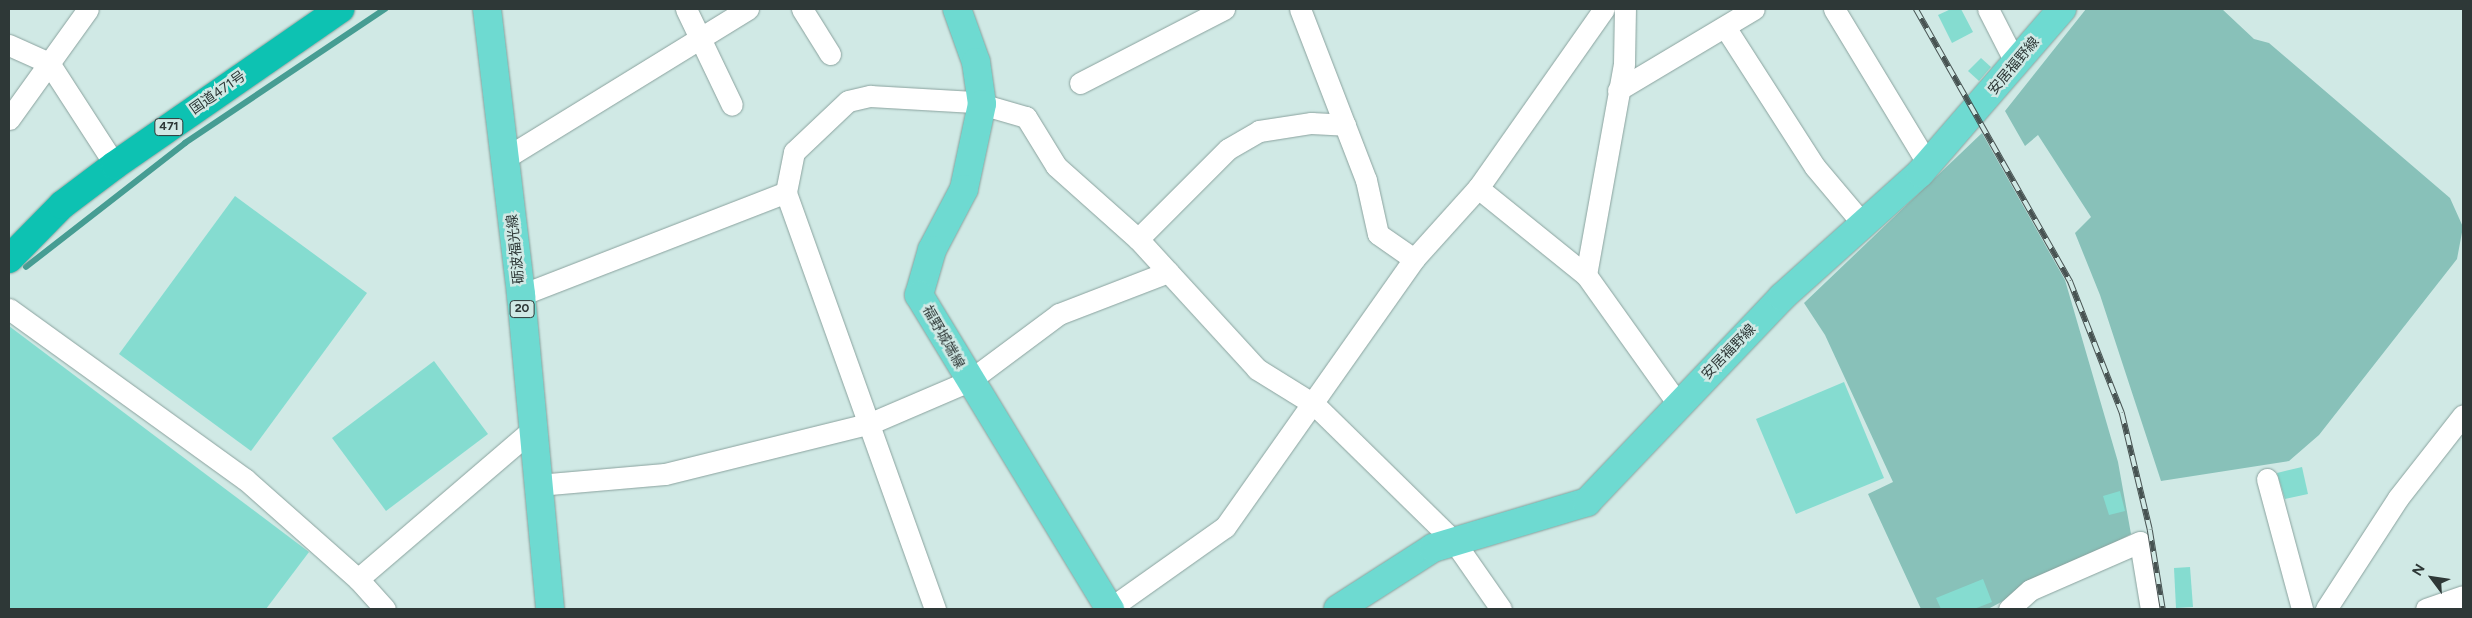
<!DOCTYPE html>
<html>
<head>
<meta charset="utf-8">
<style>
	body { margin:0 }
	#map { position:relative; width:2472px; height:618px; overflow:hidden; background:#d0e9e5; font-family:Figtree,"Noto Sans JP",sans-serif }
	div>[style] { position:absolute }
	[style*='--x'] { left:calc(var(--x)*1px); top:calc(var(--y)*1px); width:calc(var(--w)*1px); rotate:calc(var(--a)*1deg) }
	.green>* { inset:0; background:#88c1b9 }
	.stream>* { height:5.5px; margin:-2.75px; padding:0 2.75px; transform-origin:2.75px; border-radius:2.75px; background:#469d93 }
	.building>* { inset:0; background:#85dcd0 }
	.roads { filter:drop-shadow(0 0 1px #8aa29e) drop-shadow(0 0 1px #8aa29e) }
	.minor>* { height:21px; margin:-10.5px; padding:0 10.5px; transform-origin:10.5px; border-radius:10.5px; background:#fff }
	.major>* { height:28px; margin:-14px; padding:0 14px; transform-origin:14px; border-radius:14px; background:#6edad1 }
	.highway>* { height:28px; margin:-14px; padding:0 14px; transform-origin:14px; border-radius:14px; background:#0dc2b2 }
	.rail>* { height:5.5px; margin-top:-2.75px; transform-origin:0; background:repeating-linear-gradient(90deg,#d0e9e5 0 11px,#475352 0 22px); box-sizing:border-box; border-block:1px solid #475352 }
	span { translate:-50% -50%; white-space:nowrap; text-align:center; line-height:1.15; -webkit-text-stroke:5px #d0e9e5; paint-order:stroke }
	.shield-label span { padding:1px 4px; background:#d0e9e5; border:1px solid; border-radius:4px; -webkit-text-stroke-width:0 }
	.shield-label { font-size:12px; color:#2e3837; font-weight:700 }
	.street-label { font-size:14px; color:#2e3837 }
	.frame { position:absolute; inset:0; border:10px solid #2e3837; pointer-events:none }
	.north { position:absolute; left:2407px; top:553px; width:50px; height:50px; -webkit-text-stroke:4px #d0e9e5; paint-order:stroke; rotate:301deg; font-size:14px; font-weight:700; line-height:20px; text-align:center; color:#2e3837 }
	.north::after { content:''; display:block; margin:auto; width:18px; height:22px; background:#2e3837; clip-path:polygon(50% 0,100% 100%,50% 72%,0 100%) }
</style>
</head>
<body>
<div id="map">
	<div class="green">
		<i style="clip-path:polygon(2086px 9px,2222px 9px,2254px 39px,2269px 43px,2450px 198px,2463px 227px,2457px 259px,2319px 435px,2289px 461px,2161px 481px,2100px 295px,2075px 233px,2091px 217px,2038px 135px,2025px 146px,2005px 111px)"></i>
		<i style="clip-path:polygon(1982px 133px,2065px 280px,2118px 462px,2131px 534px,1988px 609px,1921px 609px,1868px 494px,1893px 482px,1825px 335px,1804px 303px)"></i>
	</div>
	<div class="stream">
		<i style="--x:26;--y:267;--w:202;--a:-37.9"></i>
		<i style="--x:185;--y:143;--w:241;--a:-33.8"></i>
	</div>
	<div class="building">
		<i style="clip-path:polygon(1951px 9px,1961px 9px,1973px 32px,1952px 43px,1938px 15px)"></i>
		<i style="clip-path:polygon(1981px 58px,1991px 67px,1979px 81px,1968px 71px)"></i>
		<i style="clip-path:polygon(235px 196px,367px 293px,251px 451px,119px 354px)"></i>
		<i style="clip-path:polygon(9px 326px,309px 552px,266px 609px,9px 609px)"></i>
		<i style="clip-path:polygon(434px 361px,488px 434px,386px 511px,332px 438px)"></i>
		<i style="clip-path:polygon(1844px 382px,1884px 478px,1796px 514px,1756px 419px)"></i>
		<i style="clip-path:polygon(2302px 467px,2308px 494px,2285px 499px,2277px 473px)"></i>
		<i style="clip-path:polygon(2120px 491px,2125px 511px,2109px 515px,2103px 496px)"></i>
		<i style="clip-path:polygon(2190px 567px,2193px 607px,2176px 608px,2174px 568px)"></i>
		<i style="clip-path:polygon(1983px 579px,1992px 602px,1974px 609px,1941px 609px,1936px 598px)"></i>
	</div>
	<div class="roads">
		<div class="minor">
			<i style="--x:686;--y:9;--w:106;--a:64.4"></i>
			<i style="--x:802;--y:9;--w:53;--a:58.1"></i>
			<i style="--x:1300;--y:9;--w:183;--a:68.9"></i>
			<i style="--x:1366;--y:180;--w:55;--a:77.5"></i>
			<i style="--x:1378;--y:234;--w:44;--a:34.8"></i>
			<i style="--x:1834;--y:9;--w:181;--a:58.8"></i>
			<i style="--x:1988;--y:9;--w:62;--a:63"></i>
			<i style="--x:1725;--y:27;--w:166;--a:57.3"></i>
			<i style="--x:1815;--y:167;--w:75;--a:49.9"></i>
			<i style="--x:9;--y:45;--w:44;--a:24.2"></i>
			<i style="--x:49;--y:63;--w:121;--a:57.1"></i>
			<i style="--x:1080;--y:83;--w:162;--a:-27.2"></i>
			<i style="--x:1618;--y:90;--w:158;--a:-30.8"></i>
			<i style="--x:9;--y:119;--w:135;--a:-54.3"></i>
			<i style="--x:507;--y:157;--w:283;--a:-31.6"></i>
			<i style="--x:1478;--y:188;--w:139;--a:38.9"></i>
			<i style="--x:1586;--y:275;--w:158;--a:54.5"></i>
			<i style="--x:1138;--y:239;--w:127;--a:-45"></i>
			<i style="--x:1228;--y:149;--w:36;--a:-30"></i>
			<i style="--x:1259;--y:131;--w:53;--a:-8.7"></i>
			<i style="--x:1311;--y:123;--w:34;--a:3"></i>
			<i style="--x:1586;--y:275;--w:214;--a:-79.8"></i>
			<i style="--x:1624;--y:64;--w:55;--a:-89"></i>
			<i style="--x:521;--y:295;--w:284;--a:-21.2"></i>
			<i style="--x:9;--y:309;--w:291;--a:35.8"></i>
			<i style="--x:245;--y:479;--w:151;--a:41.5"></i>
			<i style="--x:358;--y:579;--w:40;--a:48"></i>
			<i style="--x:2267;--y:479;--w:135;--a:74.9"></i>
			<i style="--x:538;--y:485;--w:127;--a:-5"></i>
			<i style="--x:665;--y:474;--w:212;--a:-13.9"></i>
			<i style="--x:871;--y:423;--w:107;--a:-23.2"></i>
			<i style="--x:969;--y:381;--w:112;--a:-36.7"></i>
			<i style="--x:1059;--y:314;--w:117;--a:-21.1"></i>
			<i style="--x:358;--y:579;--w:230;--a:-40.6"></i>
			<i style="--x:935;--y:609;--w:443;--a:-109.7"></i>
			<i style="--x:786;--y:192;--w:41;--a:-78.7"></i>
			<i style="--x:794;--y:152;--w:74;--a:-43.4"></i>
			<i style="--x:848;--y:101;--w:23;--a:-13"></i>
			<i style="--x:870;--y:96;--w:104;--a:3.3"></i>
			<i style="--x:974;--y:102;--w:54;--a:16.1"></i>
			<i style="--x:1026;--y:117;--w:57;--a:58.5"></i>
			<i style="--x:1056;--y:166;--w:110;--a:41.7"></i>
			<i style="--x:1138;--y:239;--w:176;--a:47.5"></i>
			<i style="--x:1257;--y:369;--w:68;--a:31.8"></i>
			<i style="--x:1315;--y:405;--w:193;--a:44.4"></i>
			<i style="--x:1453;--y:540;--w:84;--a:55.2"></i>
			<i style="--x:1109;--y:609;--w:142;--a:-35.3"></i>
			<i style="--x:1225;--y:527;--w:328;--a:-54.8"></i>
			<i style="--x:1414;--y:259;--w:96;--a:-48"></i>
			<i style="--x:1478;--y:188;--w:219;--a:-54.9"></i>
			<i style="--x:2009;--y:609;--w:28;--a:-42"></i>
			<i style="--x:2030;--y:590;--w:120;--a:-23.6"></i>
			<i style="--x:2140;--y:542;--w:68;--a:80.7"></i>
			<i style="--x:2326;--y:609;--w:132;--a:-57"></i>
			<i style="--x:2398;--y:498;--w:105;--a:-51.9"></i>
			<i style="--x:2426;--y:609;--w:39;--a:-19"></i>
		</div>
		<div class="major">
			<i style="--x:487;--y:9;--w:288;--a:83.2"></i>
			<i style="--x:521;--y:295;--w:315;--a:84.7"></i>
			<i style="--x:957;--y:9;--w:56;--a:70.3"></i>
			<i style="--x:976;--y:62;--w:42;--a:81.9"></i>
			<i style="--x:982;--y:104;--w:87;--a:102"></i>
			<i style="--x:964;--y:189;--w:69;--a:117.7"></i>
			<i style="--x:932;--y:250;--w:47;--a:106.1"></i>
			<i style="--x:919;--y:295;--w:368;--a:58.7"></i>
			<i style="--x:1338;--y:609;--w:113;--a:-32.7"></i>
			<i style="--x:1433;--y:548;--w:161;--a:-16.6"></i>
			<i style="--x:1587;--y:502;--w:283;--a:-46.4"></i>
			<i style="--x:1782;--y:297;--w:186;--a:-41.9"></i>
			<i style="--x:1920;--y:173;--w:217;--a:-49.1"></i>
		</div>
		<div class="highway">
			<i style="--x:9;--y:259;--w:76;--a:-45.5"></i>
			<i style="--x:62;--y:205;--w:66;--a:-37"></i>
			<i style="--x:115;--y:165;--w:274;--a:-34.7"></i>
		</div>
	</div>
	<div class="rail">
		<i style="--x:1916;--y:9;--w:313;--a:60.5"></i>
		<i style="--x:2070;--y:281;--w:142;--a:68.5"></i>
		<i style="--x:2122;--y:413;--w:120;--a:76.5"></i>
		<i style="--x:2150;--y:530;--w:80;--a:80.7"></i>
	</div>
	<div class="shield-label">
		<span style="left:169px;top:127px">471</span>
		<span style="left:522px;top:309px">20</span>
	</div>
	<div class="street-label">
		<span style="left:2014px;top:66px;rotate:-50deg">安居福野線</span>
		<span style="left:218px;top:93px;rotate:-35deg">国道471号</span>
		<span style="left:516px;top:249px;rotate:-96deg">砺波福光線</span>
		<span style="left:943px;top:337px;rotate:60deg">福野城端線</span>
		<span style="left:1729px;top:352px;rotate:-46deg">安居福野線</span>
	</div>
	<div class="frame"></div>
	<div class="north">N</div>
</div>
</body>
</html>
